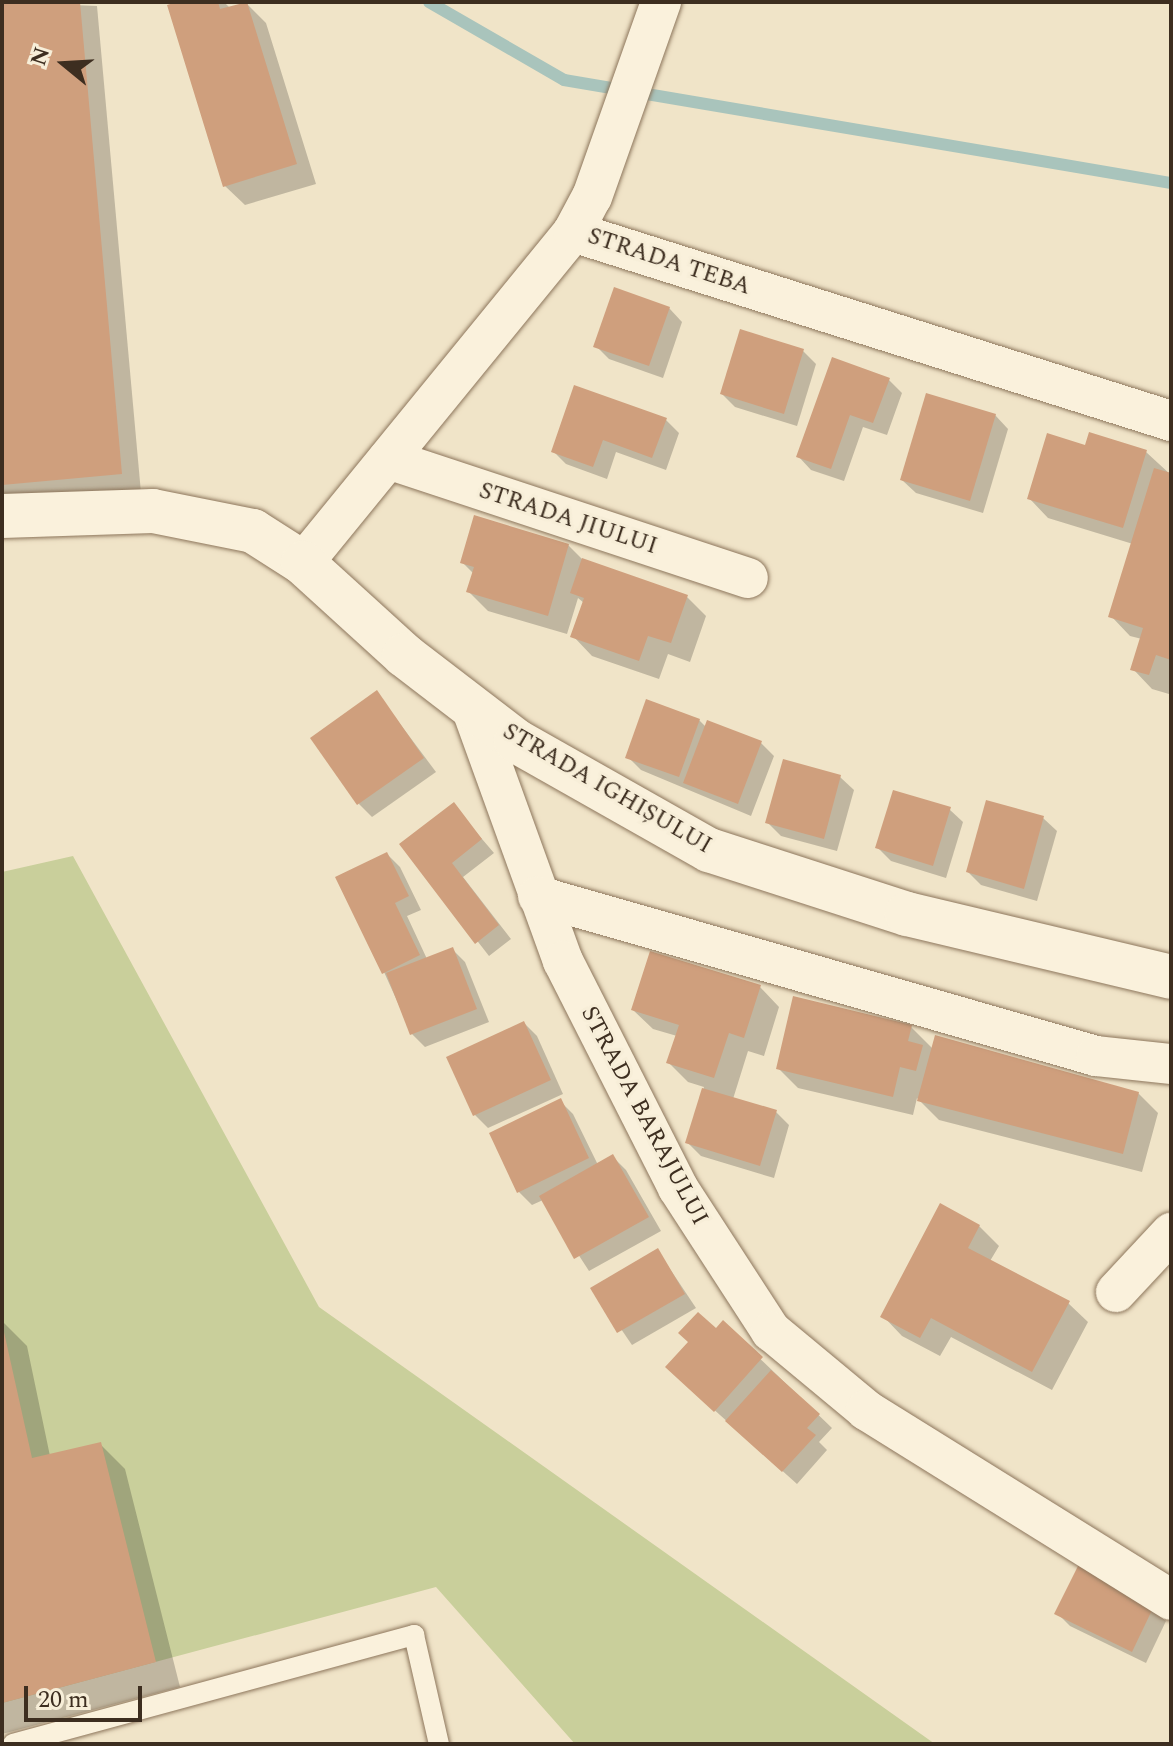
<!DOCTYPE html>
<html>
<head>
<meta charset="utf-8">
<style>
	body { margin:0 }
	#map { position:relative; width:1173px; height:1746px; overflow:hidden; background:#f0e4c8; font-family:Spectral,serif }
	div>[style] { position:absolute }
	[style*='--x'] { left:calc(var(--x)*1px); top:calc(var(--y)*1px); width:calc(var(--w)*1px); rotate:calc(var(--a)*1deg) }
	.green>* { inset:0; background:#c9cf9b }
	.shadow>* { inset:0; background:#0003 }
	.stream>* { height:12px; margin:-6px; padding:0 6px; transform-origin:6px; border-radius:6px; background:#a9c4bc }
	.building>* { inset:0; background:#cf9f7d }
	.roads { filter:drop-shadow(0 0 2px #8d765c) drop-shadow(0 0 2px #8d765c) }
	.lane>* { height:20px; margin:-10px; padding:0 10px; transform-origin:10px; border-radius:10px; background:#faf1dc }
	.street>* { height:40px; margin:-20px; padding:0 20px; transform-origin:20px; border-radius:20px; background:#faf1dc }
	.secondary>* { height:44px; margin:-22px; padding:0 22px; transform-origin:22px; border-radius:22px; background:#faf1dc }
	span { translate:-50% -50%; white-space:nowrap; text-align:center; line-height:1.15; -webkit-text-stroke:6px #f7eed8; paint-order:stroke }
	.street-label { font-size:24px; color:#3d2e20 }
	.frame { position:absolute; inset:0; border:4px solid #3d2e20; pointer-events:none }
	.north { position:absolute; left:24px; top:24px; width:80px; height:80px; -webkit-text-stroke:6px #f7eed8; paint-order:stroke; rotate:288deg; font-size:22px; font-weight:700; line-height:32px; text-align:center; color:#3d2e20 }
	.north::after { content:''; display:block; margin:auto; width:28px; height:36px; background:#3d2e20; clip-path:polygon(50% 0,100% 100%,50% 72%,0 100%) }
	.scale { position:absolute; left:24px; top:1686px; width:118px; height:36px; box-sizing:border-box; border:4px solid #3d2e20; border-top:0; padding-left:10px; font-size:24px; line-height:28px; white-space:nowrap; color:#3d2e20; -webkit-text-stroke:6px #f7eed8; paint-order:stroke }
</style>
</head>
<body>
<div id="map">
	<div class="green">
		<i style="clip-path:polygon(73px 856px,319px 1307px,935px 1744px,575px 1744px,436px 1587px,2px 1703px,2px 872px)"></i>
	</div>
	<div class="shadow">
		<i style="clip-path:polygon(2px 2px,97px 6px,141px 493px,13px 505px,2px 493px)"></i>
		<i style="clip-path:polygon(183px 2px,224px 2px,230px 8px,246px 3px,266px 23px,316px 184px,245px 205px,225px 186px)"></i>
		<i style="clip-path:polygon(669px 308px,682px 322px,663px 378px,609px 359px,596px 346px)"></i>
		<i style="clip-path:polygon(803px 351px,816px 364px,797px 426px,735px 407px,722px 394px)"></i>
		<i style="clip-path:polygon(889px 380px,902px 393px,887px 435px,863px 427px,844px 481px,811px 470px,798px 456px)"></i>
		<i style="clip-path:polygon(995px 415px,1008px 429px,983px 513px,916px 493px,902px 480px)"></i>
		<i style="clip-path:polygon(666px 420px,679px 433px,666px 470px,616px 452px,607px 479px,566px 464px,553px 451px)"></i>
		<i style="clip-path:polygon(1086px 448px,1146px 452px,1171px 475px,1169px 694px,1152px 689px,1133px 669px,1142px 639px,1130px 636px,1111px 616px,1133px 544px,1048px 518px,1029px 498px)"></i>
		<i style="clip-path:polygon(568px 545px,584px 561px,687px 597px,706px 616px,690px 662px,668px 654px,659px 679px,592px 656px,573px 636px,584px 603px,578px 598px,567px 634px,488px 611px,468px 591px,474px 574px,462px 562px)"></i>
		<i style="clip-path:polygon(377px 693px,436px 772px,372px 817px,359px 804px)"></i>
		<i style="clip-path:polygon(699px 720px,706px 727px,761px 743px,774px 756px,751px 816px,641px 770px,628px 757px)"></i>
		<i style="clip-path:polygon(840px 777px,854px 790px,837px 851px,781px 836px,768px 823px)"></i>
		<i style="clip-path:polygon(453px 805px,494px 853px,463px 877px,511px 939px,489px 956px,402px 844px)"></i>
		<i style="clip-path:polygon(949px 809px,963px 822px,946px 878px,891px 861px,878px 848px)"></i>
		<i style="clip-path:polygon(1043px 818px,1057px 831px,1037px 901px,981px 885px,968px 872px)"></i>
		<i style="clip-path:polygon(387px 854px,400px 867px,421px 910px,407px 916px,427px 959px,452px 949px,465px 962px,489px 1022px,425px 1047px,412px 1034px,384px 972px)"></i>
		<i style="clip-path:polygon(760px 987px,779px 1007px,764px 1056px,748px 1051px,733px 1099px,776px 1112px,789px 1125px,774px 1178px,701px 1156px,688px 1143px,704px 1087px,688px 1082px,668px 1062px,677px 1036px,653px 1029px,633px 1010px)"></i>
		<i style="clip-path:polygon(524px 1023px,537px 1036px,563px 1094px,488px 1128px,475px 1115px)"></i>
		<i style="clip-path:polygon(911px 1027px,933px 1049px,1138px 1093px,1158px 1113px,1142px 1172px,939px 1120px,917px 1098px,913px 1115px,798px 1088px,778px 1068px)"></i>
		<i style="clip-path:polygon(560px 1101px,573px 1114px,598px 1165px,613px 1157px,626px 1170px,661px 1231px,589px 1271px,543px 1200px,532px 1205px,519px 1192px,491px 1134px)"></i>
		<i style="clip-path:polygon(979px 1226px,999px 1246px,990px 1261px,1068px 1303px,1088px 1322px,1052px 1390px,951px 1337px,940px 1356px,902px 1336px,883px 1316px)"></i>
		<i style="clip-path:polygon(658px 1251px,696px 1308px,632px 1345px,593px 1288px)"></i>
		<i style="clip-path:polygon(2px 1321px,27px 1346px,50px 1456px,100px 1444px,125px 1469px,180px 1687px,2px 1734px)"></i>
		<i style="clip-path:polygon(723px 1323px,832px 1428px,819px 1442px,827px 1450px,797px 1484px,681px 1380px)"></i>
		<i style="clip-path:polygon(1153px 1608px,1166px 1621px,1146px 1663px,1070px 1626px,1057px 1613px)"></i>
	</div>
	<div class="stream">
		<i style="--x:429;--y:2;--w:156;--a:30"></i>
		<i style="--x:564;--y:80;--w:616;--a:9.63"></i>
	</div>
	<div class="building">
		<i style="clip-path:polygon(2px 2px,80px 2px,122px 474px,2px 485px)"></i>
		<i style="clip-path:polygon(177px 2px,218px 2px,220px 9px,247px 2px,297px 164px,223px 187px,167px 5px)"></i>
		<i style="clip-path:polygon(614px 287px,670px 307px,649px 366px,593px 347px)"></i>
		<i style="clip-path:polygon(740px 329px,804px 349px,784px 414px,720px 394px)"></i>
		<i style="clip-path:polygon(832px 357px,890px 378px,873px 423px,850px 415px,831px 469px,796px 457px)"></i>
		<i style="clip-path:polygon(574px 385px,667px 418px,652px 458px,603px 440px,593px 467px,551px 452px)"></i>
		<i style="clip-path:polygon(926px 393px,996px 414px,970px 501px,900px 480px)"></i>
		<i style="clip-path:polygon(1089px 432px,1147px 450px,1123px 528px,1027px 499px,1047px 433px,1085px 445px)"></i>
		<i style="clip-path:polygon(1154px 468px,1171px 473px,1171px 660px,1156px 655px,1149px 675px,1130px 670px,1143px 628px,1108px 617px)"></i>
		<i style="clip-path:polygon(474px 515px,569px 544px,548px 616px,466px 592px,474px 567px,460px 563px)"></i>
		<i style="clip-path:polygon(582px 558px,688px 595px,671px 643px,648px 636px,639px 661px,570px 637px,584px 598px,570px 593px)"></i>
		<i style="clip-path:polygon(377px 690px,424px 758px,357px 805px,310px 738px)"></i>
		<i style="clip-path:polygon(646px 699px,700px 719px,679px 777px,625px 758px)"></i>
		<i style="clip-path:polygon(707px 720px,762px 741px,738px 804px,683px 783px)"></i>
		<i style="clip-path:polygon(783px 759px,841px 775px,824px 839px,765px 823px)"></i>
		<i style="clip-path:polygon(893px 790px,951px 807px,933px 866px,875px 848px)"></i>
		<i style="clip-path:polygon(986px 800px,1044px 816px,1024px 889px,966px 872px)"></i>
		<i style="clip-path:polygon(454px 802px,482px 839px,452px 863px,499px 925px,475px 944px,399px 844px)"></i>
		<i style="clip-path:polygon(387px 852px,409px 896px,395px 903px,420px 955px,382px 974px,335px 877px)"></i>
		<i style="clip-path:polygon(453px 947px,477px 1009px,410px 1035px,386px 973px)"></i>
		<i style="clip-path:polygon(650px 951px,761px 985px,744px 1038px,729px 1033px,714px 1078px,666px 1063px,679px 1025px,631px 1010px)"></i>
		<i style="clip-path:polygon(793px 996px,912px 1025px,908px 1041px,923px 1045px,916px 1071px,900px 1067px,893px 1097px,776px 1069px)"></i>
		<i style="clip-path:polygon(524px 1021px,551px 1080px,473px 1116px,446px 1057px)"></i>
		<i style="clip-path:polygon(935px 1035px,1139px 1092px,1123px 1154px,917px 1101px)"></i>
		<i style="clip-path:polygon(702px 1088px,777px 1110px,760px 1166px,685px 1143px)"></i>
		<i style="clip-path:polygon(561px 1098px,589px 1158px,517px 1193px,489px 1133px)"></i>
		<i style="clip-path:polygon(613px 1154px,649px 1217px,574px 1259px,539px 1196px)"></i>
		<i style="clip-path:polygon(940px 1203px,980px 1225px,968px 1248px,1070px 1301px,1032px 1372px,931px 1318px,920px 1338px,880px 1317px)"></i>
		<i style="clip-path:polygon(658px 1248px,685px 1294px,617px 1333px,590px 1288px)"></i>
		<i style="clip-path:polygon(698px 1312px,716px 1328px,723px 1320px,763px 1357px,714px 1412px,665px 1367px,688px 1342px,678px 1333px)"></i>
		<i style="clip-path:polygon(2px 1323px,32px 1458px,101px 1442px,156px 1662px,2px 1703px)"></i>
		<i style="clip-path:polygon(771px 1370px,820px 1414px,807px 1428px,816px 1435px,782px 1472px,725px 1421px)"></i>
		<i style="clip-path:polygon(1079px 1564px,1154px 1606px,1132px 1652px,1054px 1614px)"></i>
	</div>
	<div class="roads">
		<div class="lane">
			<i style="--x:13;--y:1744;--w:416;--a:-15.2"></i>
			<i style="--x:414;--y:1635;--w:112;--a:77.1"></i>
		</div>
		<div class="street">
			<i style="--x:573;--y:232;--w:627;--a:17.54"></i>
			<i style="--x:388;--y:459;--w:379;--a:18.3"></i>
			<i style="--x:303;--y:563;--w:427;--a:-50.8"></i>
			<i style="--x:573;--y:232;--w:40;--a:-62"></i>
			<i style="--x:592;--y:197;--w:207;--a:-70.5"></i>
			<i style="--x:471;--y:707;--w:270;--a:70.1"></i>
			<i style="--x:563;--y:961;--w:254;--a:63.1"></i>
			<i style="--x:678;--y:1188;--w:171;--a:57"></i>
			<i style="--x:771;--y:1331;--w:124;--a:39.7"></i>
			<i style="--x:866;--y:1410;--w:359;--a:31.9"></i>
			<i style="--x:538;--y:896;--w:580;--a:16"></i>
			<i style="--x:1096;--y:1056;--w:75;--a:6.1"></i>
			<i style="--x:1116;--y:1292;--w:81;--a:-47"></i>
		</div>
		<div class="secondary">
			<i style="--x:2;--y:516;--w:151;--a:-1.9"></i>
			<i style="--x:153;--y:511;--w:102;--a:11.3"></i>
			<i style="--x:253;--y:531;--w:59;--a:32.6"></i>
			<i style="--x:303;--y:563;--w:137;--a:42.3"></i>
			<i style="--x:404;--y:655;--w:141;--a:37.5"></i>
			<i style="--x:516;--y:741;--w:222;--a:29.5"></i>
			<i style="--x:709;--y:850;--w:208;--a:17.9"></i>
			<i style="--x:907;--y:914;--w:271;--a:13.4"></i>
		</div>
	</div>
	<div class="street-label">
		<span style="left:669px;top:262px;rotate:18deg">STRADA TEBA</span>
		<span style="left:568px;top:519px;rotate:18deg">STRADA JIULUI</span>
		<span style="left:607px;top:789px;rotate:30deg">STRADA IGHIȘULUI</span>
		<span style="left:644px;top:1116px;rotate:62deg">STRADA BARAJULUI</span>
	</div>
	<div class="frame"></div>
	<div class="north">N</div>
	<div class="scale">20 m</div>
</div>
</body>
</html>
